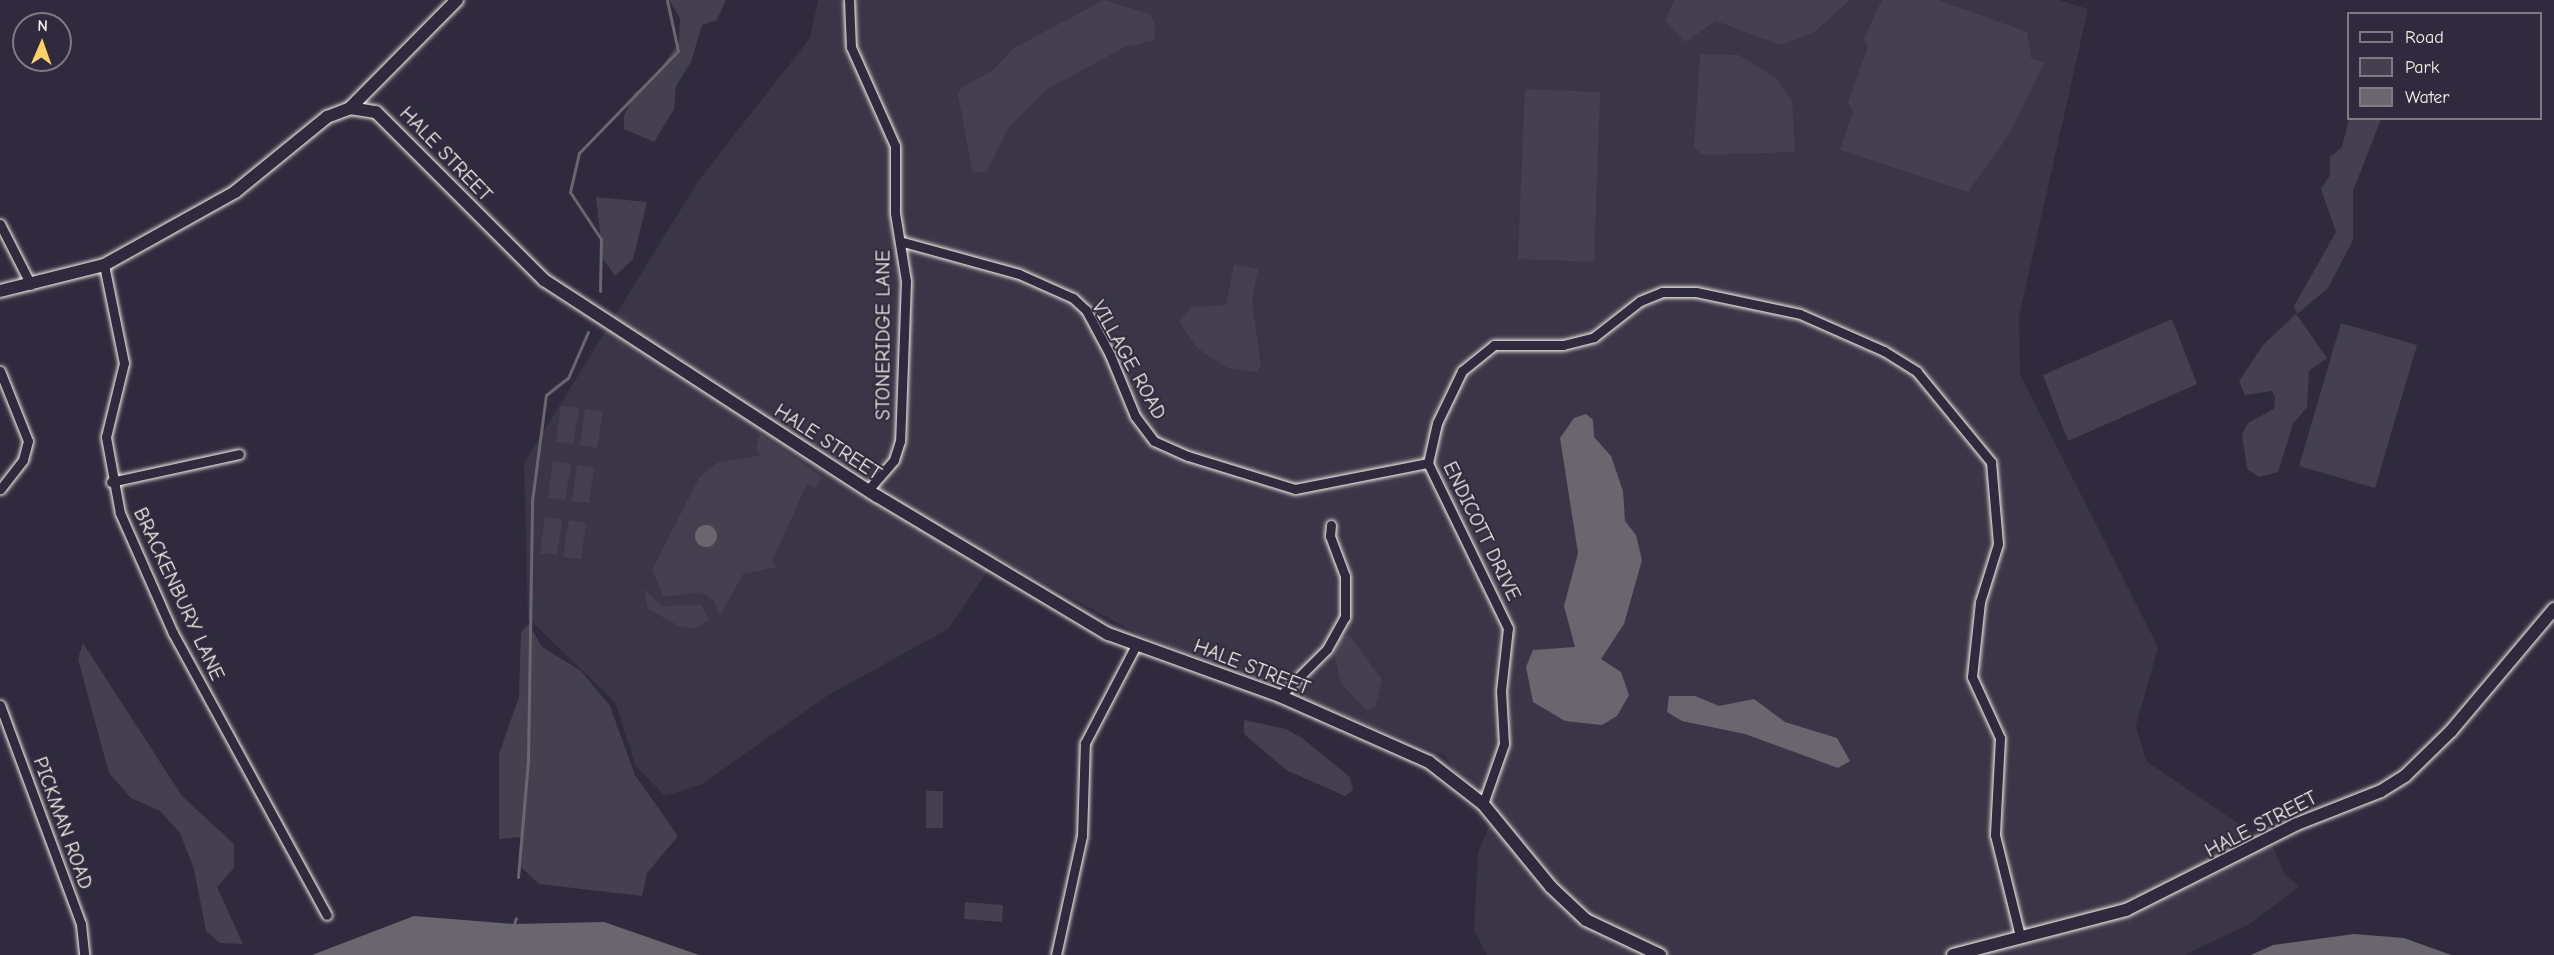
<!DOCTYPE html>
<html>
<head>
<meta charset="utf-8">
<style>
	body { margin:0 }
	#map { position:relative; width:2554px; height:955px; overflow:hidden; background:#2f2a3d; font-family:"Comic Neue",sans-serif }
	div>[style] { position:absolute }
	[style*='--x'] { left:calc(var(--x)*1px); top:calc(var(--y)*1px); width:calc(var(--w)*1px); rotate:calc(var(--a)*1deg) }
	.built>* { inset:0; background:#3b3647 }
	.green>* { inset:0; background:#454050 }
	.water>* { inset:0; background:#6a6670 }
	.round { border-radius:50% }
	.stream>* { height:3px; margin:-1.5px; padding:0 1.5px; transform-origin:1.5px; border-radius:1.5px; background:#6a6670 }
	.roads { filter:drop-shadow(0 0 2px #f4f1e8) drop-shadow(0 0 2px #f4f1e8) }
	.street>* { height:9px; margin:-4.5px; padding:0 4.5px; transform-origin:4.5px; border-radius:4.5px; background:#2f2a3d }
	.secondary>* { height:12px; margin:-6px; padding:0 6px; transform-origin:6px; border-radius:6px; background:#2f2a3d }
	span { translate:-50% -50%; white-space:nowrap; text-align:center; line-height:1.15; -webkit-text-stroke:4.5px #2f2a3d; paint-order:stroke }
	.street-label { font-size:20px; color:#f4f1e8 }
	.legend { position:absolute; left:2347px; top:12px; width:195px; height:108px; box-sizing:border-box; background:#2f2a3d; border:2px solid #7e7a81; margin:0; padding:8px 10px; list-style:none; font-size:18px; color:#f4f1e8 }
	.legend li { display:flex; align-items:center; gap:12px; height:30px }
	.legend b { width:30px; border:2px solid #7e7a81 }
	.north { position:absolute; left:12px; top:12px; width:60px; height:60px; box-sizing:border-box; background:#2f2a3d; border:2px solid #7e7a81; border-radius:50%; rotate:2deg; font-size:16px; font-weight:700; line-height:24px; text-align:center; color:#f4f1e8 }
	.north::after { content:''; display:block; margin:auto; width:21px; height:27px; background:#ffd166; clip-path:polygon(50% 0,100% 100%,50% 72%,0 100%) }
</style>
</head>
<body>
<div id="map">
	<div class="built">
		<i style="clip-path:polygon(818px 0,2059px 0,2088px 9px,2019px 316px,2020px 374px,2158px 647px,2136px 726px,2146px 761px,2273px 847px,2284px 873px,2299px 887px,2250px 924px,2184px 955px,1487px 955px,1474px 930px,1478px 853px,1490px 824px,1444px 755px,1138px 634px,997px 557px,948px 629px,827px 696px,702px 784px,665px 796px,636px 766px,615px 702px,528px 618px,524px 463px,699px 180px,810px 38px)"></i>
	</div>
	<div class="green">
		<i style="clip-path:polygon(669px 0,726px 0,717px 20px,702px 25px,691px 62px,676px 86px,674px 109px,654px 142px,624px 129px,624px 116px,634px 93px,652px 81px,679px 42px,680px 18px)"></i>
		<i style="clip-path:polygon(1104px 0,1150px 14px,1156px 28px,1153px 41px,1125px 47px,1047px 89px,1009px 127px,987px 171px,973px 173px,958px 95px,962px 87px,992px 71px,1014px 48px)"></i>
		<i style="clip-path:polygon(1674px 0,1850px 0,1813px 33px,1781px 45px,1716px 21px,1685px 42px,1665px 20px)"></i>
		<i style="clip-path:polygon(1882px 0,1938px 0,2027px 32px,2031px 58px,2044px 63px,2010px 133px,1968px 192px,1840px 150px,1853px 112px,1848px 102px,1868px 47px,1864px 38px)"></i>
		<i style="clip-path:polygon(1700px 54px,1739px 55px,1776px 78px,1792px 101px,1795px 152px,1704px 155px,1694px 148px)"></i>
		<i style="clip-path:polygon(1525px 89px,1600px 92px,1594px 262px,1518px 259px)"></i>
		<i style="clip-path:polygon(2349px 119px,2381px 119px,2353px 191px,2353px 240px,2328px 288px,2297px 314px,2294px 306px,2336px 232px,2321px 189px,2330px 175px,2330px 157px,2342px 147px)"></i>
		<i style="clip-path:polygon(596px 197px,647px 202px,633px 259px,615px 276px,603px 259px)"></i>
		<i style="clip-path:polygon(1234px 264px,1258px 269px,1252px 302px,1261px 366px,1256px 372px,1228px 368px,1197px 348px,1179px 321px,1192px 307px,1226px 305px)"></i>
		<i style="clip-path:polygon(2296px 314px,2327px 358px,2309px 371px,2307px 407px,2293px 424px,2278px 472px,2259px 477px,2247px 469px,2242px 434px,2248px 423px,2274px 409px,2275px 397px,2272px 391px,2245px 395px,2239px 381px,2263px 345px)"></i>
		<i style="clip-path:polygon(2172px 319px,2197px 384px,2068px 441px,2043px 375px)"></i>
		<i style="clip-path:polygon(2341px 323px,2417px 345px,2375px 488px,2299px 466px)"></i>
		<i style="clip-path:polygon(561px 406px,579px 408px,573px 444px,556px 442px)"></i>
		<i style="clip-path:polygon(585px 409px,603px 412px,597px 448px,580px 445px)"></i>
		<i style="clip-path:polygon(760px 434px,822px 477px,816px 487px,807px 484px,772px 561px,777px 567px,743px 574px,720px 616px,714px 601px,701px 592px,664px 597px,652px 570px,699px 478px,717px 463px,762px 455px,756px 449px)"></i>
		<i style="clip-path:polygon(553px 461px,571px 464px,565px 500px,548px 498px)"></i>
		<i style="clip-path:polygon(577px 465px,594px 467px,589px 503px,572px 501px)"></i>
		<i style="clip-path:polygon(545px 517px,562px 519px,557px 555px,540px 553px)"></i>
		<i style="clip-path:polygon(569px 520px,586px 523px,581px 559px,563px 557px)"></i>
		<i style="clip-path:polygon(644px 589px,662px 606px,701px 605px,709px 619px,695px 629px,679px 626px,648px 609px)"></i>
		<i style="clip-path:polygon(529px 624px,542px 647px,581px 671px,610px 706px,635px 775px,678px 836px,647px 873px,642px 896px,539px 884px,520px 866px,523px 837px,499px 839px,499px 754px,519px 697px,521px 632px)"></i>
		<i style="clip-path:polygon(1349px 635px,1382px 680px,1375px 707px,1366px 710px,1341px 683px,1334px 653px,1341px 636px)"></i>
		<i style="clip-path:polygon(83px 643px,182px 796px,234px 844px,234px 868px,217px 887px,243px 944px,220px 943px,206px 931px,194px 869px,180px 833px,160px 811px,131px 798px,109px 773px,78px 659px)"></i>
		<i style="clip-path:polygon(1244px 720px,1286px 729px,1302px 738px,1350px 777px,1353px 790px,1345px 796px,1286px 770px,1244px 734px)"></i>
		<i style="clip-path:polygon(926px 791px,943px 791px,943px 828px,926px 828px)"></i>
		<i style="clip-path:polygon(965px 902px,1003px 905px,1002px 922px,964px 919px)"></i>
	</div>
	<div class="water">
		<i style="clip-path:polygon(1586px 414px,1593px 420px,1594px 437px,1611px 456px,1623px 491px,1625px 521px,1636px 535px,1642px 560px,1624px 624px,1601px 659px,1621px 672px,1629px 695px,1617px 716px,1602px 725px,1565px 721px,1533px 702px,1526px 667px,1533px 650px,1575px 647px,1564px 606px,1578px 553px,1560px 438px,1574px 418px)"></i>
		<i class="round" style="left:695px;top:525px;width:22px;height:22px"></i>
		<i style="clip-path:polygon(1669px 696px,1695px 696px,1719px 706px,1754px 699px,1785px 722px,1837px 738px,1850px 761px,1838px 768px,1745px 734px,1682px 721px,1667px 712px)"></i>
		<i style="clip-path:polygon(414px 916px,514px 924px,604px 922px,699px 955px,312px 955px)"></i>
		<i style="clip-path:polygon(2354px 934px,2404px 938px,2451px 955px,2251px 955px,2273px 945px)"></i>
	</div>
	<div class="stream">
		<i style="--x:600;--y:291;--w:52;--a:-88.9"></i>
		<i style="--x:601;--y:239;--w:56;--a:-123.4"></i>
		<i style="--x:570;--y:192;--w:40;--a:-77"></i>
		<i style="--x:579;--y:153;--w:142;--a:-45.9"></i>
		<i style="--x:678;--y:51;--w:52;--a:-102.2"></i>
		<i style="--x:518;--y:877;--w:116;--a:-85.1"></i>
		<i style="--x:528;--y:761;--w:260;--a:-89.1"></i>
		<i style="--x:532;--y:501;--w:107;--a:-82.5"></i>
		<i style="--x:546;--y:395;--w:28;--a:-38"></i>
		<i style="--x:568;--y:378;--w:50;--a:-66.5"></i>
		<i style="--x:514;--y:924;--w:6;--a:-72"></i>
	</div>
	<div class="roads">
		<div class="street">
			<i style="--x:849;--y:0;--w:47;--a:87.6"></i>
			<i style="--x:851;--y:47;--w:108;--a:66"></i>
			<i style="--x:895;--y:146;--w:67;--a:90"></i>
			<i style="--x:895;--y:213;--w:69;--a:80.8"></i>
			<i style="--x:906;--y:281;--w:160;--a:92.1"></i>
			<i style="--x:900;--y:441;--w:20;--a:108"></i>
			<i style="--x:894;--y:460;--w:40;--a:131"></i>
			<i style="--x:0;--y:224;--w:68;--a:63.1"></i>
			<i style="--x:903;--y:242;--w:120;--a:15.4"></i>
			<i style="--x:1019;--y:274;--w:59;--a:24"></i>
			<i style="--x:1073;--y:298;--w:18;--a:43"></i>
			<i style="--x:1086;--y:310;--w:51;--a:61.9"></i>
			<i style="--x:1110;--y:355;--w:66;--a:67.7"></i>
			<i style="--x:1135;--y:416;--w:31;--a:53"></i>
			<i style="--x:1154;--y:441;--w:37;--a:24"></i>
			<i style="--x:1188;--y:456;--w:112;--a:17.1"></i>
			<i style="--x:1295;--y:489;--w:136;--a:-11.1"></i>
			<i style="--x:104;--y:265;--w:100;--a:78.5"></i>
			<i style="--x:124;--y:363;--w:76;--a:103.7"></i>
			<i style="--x:106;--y:437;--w:77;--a:79.6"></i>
			<i style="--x:120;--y:513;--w:131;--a:66.2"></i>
			<i style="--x:173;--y:633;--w:321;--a:61.4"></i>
			<i style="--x:0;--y:371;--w:75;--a:68.2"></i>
			<i style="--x:28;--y:441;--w:20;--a:105"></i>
			<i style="--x:23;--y:460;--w:37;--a:128"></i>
			<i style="--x:111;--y:482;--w:131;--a:-12.3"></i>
			<i style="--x:1280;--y:696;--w:66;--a:-45"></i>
			<i style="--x:1327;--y:649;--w:37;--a:-61"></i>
			<i style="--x:1345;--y:617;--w:41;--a:-90"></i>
			<i style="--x:1345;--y:576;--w:43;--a:-110.6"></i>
			<i style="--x:1330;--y:536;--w:11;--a:-85"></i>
			<i style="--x:0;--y:705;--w:233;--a:69.7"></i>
			<i style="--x:81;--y:924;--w:31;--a:84"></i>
			<i style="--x:1483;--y:804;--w:64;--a:-70.7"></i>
			<i style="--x:1504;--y:744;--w:53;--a:-93.2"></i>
			<i style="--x:1501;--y:691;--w:63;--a:-83.7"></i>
			<i style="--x:1508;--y:628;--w:183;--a:-115.9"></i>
			<i style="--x:1428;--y:463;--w:41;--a:-77.3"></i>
			<i style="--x:1437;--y:423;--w:58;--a:-64.3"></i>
			<i style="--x:1462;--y:371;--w:41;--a:-39.1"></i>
			<i style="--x:1494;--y:345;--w:69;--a:0"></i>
			<i style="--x:1563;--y:345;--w:32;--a:-14"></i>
			<i style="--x:1594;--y:337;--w:58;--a:-38"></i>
			<i style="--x:1640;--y:301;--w:24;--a:-22"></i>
			<i style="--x:1662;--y:292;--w:34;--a:0"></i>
			<i style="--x:1696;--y:292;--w:106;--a:11.9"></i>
			<i style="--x:1800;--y:314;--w:92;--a:23.8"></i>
			<i style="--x:1884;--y:351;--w:39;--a:32"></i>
			<i style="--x:1917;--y:372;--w:117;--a:50.6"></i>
			<i style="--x:1991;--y:462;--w:82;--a:85.1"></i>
			<i style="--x:1998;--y:544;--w:61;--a:107.2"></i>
			<i style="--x:1980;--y:602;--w:75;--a:96.1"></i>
			<i style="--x:1972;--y:677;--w:67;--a:65.3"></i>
			<i style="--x:2000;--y:738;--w:97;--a:93"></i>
			<i style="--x:1995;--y:835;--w:104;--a:76.1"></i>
			<i style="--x:1056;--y:955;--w:122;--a:-77.7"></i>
			<i style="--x:1082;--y:836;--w:93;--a:-88.2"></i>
			<i style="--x:1085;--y:743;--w:108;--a:-62.5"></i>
		</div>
		<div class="secondary">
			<i style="--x:350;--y:108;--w:152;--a:-45.3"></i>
			<i style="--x:0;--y:291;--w:107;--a:-14"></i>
			<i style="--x:104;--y:265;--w:150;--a:-29.1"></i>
			<i style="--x:235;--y:192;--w:119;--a:-39.2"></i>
			<i style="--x:327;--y:117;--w:25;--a:-21"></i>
			<i style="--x:350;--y:108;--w:26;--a:9"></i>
			<i style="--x:376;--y:112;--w:238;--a:45"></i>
			<i style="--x:544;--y:280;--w:397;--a:33"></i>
			<i style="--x:877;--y:496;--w:269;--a:30.9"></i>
			<i style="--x:1108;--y:634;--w:183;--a:19.8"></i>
			<i style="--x:1280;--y:696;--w:163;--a:23.9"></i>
			<i style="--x:1429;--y:762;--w:68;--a:37.9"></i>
			<i style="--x:1483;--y:804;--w:107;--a:50.7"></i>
			<i style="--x:1551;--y:887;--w:48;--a:43.3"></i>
			<i style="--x:1586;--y:920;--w:82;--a:25.3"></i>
			<i style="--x:1953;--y:955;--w:179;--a:-14.6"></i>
			<i style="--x:2126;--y:910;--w:191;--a:-26.7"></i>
			<i style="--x:2297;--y:824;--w:90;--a:-21.4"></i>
			<i style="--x:2381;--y:791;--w:28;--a:-32"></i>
			<i style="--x:2405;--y:776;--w:64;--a:-44.4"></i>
			<i style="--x:2451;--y:731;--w:160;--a:-49.8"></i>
		</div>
	</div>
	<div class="street-label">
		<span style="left:446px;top:154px;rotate:46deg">HALE STREET</span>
		<span style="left:883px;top:335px;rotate:-90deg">STONERIDGE LANE</span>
		<span style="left:1129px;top:360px;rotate:61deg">VILLAGE ROAD</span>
		<span style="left:828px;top:442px;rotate:33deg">HALE STREET</span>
		<span style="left:1482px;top:531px;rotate:64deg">ENDICOTT DRIVE</span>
		<span style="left:179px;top:594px;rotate:65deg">BRACKENBURY LANE</span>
		<span style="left:1252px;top:667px;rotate:21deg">HALE STREET</span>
		<span style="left:63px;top:823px;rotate:70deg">PICKMAN ROAD</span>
		<span style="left:2261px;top:824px;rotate:-27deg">HALE STREET</span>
	</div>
	<ul class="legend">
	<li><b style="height:8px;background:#2f2a3d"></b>Road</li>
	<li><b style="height:16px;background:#454050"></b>Park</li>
	<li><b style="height:16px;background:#6a6670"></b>Water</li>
	</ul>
	<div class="north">N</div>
</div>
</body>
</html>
